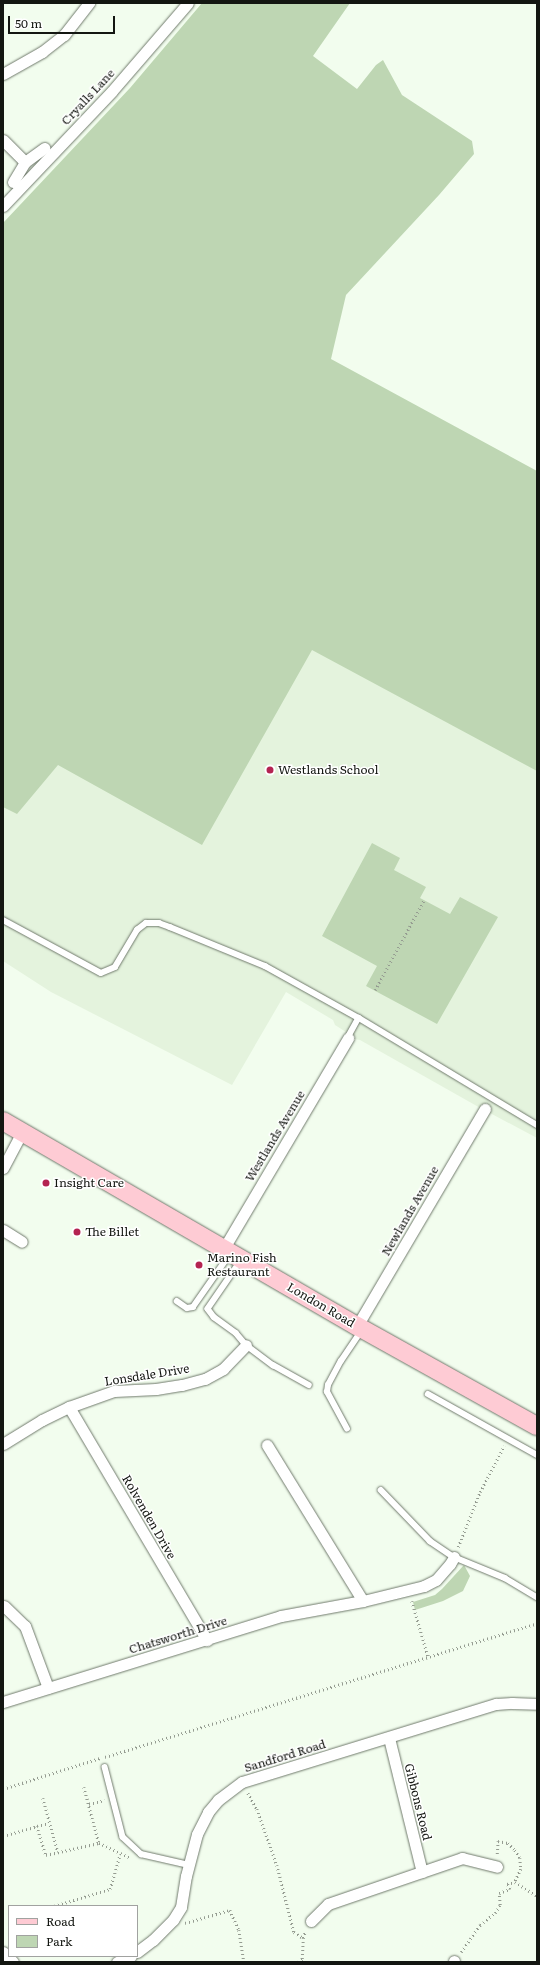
<!DOCTYPE html>
<html>
<head>
<meta charset="utf-8">
<style>
	body { margin:0 }
	#map { position:relative; width:540px; height:1965px; overflow:hidden; background:#f2fdee; font-family:Literata,serif }
	div>[style] { position:absolute }
	[style*='--x'] { left:calc(var(--x)*1px); top:calc(var(--y)*1px); width:calc(var(--w)*1px); rotate:calc(var(--a)*1deg) }
	.built>* { inset:0; background:#e4f3dd }
	.green>* { inset:0; background:#bed6b3 }
	.path>* { height:2.5px; margin-top:-1.25px; transform-origin:0; background:repeating-linear-gradient(90deg,#959c91 0 1px,transparent 0 4px) }
	.roads { filter:drop-shadow(0 0 1px #707a6c) drop-shadow(0 0 1px #707a6c) }
	.lane>* { height:5.5px; margin:-2.75px; padding:0 2.75px; transform-origin:2.75px; border-radius:2.75px; background:#fff }
	.street>* { height:11px; margin:-5.5px; padding:0 5.5px; transform-origin:5.5px; border-radius:5.5px; background:#fff }
	.primary>* { height:18px; margin:-9px; padding:0 9px; transform-origin:9px; border-radius:9px; background:#fecbd4 }
	.dots>* { width:11px; height:11px; translate:-50% -50%; box-sizing:border-box; border:2px solid #fff; border-radius:50% }
	span { translate:-50% -50%; white-space:nowrap; text-align:center; line-height:1.15; -webkit-text-stroke:3px #fff; paint-order:stroke }
	.street-label { font-size:12px; color:#131611 }
	.poi-label { font-size:12px; color:#131611 }
	.left { translate:0 -50%; text-align:left }
	.frame { position:absolute; inset:0; border:4px solid #131611; pointer-events:none }
	.legend { position:absolute; left:8px; top:1905px; width:130px; height:52px; box-sizing:border-box; background:#fff; border:1px solid #a1a2a0; margin:0; padding:5px 7px; list-style:none; font-size:12px; color:#131611 }
	.legend li { display:flex; align-items:center; gap:8px; height:20px }
	.legend b { width:20px; border:1px solid #a1a2a0 }
	.scale { position:absolute; left:8px; top:16px; width:107px; height:18px; box-sizing:border-box; border:2px solid #131611; border-top:0; padding-left:5px; font-size:12px; line-height:14px; white-space:nowrap; color:#131611; -webkit-text-stroke:3px #fff; paint-order:stroke }
</style>
</head>
<body>
<div id="map">
	<div class="built">
		<i style="clip-path:polygon(537px 471px,537px 1138px,475px 1105px,360px 1040px,348px 1038px,346px 1032px,335px 1025px,333px 1020px,286px 992px,232px 1085px,51px 992px,3px 961px,3px 482px)"></i>
	</div>
	<div class="green">
		<i style="clip-path:polygon(202px 3px,350px 3px,313px 56px,357px 89px,376px 65px,383px 60px,402px 95px,472px 141px,474px 154px,439px 195px,346px 295px,331px 359px,537px 471px,537px 771px,312px 650px,202px 845px,58px 765px,17px 814px,3px 807px,3px 223px,130px 88px)"></i>
		<i style="clip-path:polygon(372px 843px,400px 858px,394px 870px,426px 887px,420px 898px,450px 914px,460px 897px,498px 917px,437px 1024px,366px 986px,377px 966px,322px 936px)"></i>
		<i style="clip-path:polygon(464px 1565px,470px 1576px,463px 1591px,443px 1601px,415px 1610px,413px 1602px,435px 1595px,442px 1589px)"></i>
	</div>
	<div class="path">
		<i style="--x:375;--y:990;--w:102;--a:-61.4"></i>
		<i style="--x:458;--y:1547;--w:59;--a:-68.2"></i>
		<i style="--x:480;--y:1492;--w:52;--a:-62.4"></i>
		<i style="--x:412;--y:1601;--w:57;--a:73.8"></i>
		<i style="--x:105;--y:1757;--w:452;--a:-17.2"></i>
		<i style="--x:84;--y:1787;--w:58;--a:75"></i>
		<i style="--x:3;--y:1789;--w:102;--a:-17.7"></i>
		<i style="--x:248;--y:1793;--w:18;--a:61"></i>
		<i style="--x:257;--y:1809;--w:59;--a:70.3"></i>
		<i style="--x:277;--y:1865;--w:69;--a:75.8"></i>
		<i style="--x:294;--y:1932;--w:11;--a:34"></i>
		<i style="--x:43;--y:1798;--w:56;--a:74.5"></i>
		<i style="--x:89;--y:1804;--w:16;--a:-14"></i>
		<i style="--x:37;--y:1826;--w:12;--a:-14"></i>
		<i style="--x:3;--y:1836;--w:35;--a:-16"></i>
		<i style="--x:37;--y:1826;--w:30;--a:73"></i>
		<i style="--x:46;--y:1855;--w:54;--a:-12.8"></i>
		<i style="--x:99;--y:1843;--w:35;--a:25"></i>
		<i style="--x:497;--y:1854;--w:13;--a:-86"></i>
		<i style="--x:498;--y:1841;--w:10;--a:11"></i>
		<i style="--x:508;--y:1843;--w:10;--a:45"></i>
		<i style="--x:515;--y:1850;--w:9;--a:58"></i>
		<i style="--x:520;--y:1858;--w:11;--a:85"></i>
		<i style="--x:521;--y:1869;--w:14;--a:115"></i>
		<i style="--x:54;--y:1906;--w:59;--a:-16.9"></i>
		<i style="--x:110;--y:1889;--w:36;--a:-74"></i>
		<i style="--x:185;--y:1923;--w:47;--a:-16.1"></i>
		<i style="--x:230;--y:1910;--w:22;--a:66"></i>
		<i style="--x:239;--y:1930;--w:32;--a:81"></i>
		<i style="--x:461;--y:1952;--w:33;--a:-55"></i>
		<i style="--x:480;--y:1925;--w:19;--a:-39"></i>
		<i style="--x:495;--y:1913;--w:9;--a:-58"></i>
		<i style="--x:500;--y:1905;--w:12;--a:-95"></i>
		<i style="--x:499;--y:1893;--w:12;--a:-20"></i>
		<i style="--x:510;--y:1889;--w:6;--a:-121"></i>
		<i style="--x:507;--y:1884;--w:8;--a:-14"></i>
		<i style="--x:515;--y:1882;--w:26;--a:32"></i>
		<i style="--x:298;--y:1962;--w:5;--a:-37"></i>
		<i style="--x:302;--y:1959;--w:21;--a:-87"></i>
		<i style="--x:303;--y:1938;--w:6;--a:-72"></i>
	</div>
	<div class="roads">
		<div class="lane">
			<i style="--x:3;--y:920;--w:111;--a:28.4"></i>
			<i style="--x:101;--y:973;--w:15;--a:-23"></i>
			<i style="--x:115;--y:967;--w:43;--a:-59.3"></i>
			<i style="--x:137;--y:930;--w:11;--a:-38"></i>
			<i style="--x:146;--y:923;--w:13;--a:0"></i>
			<i style="--x:159;--y:923;--w:12;--a:20"></i>
			<i style="--x:170;--y:927;--w:103;--a:22.3"></i>
			<i style="--x:265;--y:966;--w:107;--a:29"></i>
			<i style="--x:359;--y:1018;--w:23;--a:119"></i>
			<i style="--x:359;--y:1018;--w:208;--a:31"></i>
			<i style="--x:241;--y:1261;--w:58;--a:124.5"></i>
			<i style="--x:208;--y:1309;--w:10;--a:53"></i>
			<i style="--x:214;--y:1317;--w:27;--a:36"></i>
			<i style="--x:236;--y:1333;--w:16;--a:50"></i>
			<i style="--x:246;--y:1345;--w:34;--a:37"></i>
			<i style="--x:273;--y:1365;--w:41;--a:29.1"></i>
			<i style="--x:177;--y:1301;--w:12;--a:35"></i>
			<i style="--x:187;--y:1308;--w:6;--a:-9"></i>
			<i style="--x:193;--y:1307;--w:65;--a:-55.1"></i>
			<i style="--x:428;--y:1394;--w:125;--a:29.2"></i>
			<i style="--x:347;--y:1429;--w:42;--a:-118.4"></i>
			<i style="--x:327;--y:1392;--w:7;--a:-82"></i>
			<i style="--x:328;--y:1385;--w:27;--a:-62"></i>
			<i style="--x:341;--y:1361;--w:36;--a:-56"></i>
			<i style="--x:381;--y:1490;--w:71;--a:46.1"></i>
			<i style="--x:430;--y:1541;--w:29;--a:34"></i>
			<i style="--x:454;--y:1557;--w:55;--a:22.4"></i>
			<i style="--x:505;--y:1578;--w:37;--a:31"></i>
			<i style="--x:105;--y:1767;--w:72;--a:75.6"></i>
			<i style="--x:123;--y:1837;--w:25;--a:43"></i>
			<i style="--x:141;--y:1854;--w:49;--a:12.9"></i>
		</div>
		<div class="street">
			<i style="--x:3;--y:74;--w:45;--a:-29.4"></i>
			<i style="--x:42;--y:52;--w:28;--a:-38"></i>
			<i style="--x:64;--y:35;--w:41;--a:-52"></i>
			<i style="--x:3;--y:140;--w:31;--a:45"></i>
			<i style="--x:13;--y:182;--w:23;--a:-59"></i>
			<i style="--x:25;--y:162;--w:24;--a:-36"></i>
			<i style="--x:3;--y:206;--w:158;--a:-46.5"></i>
			<i style="--x:112;--y:91;--w:116;--a:-49.2"></i>
			<i style="--x:3;--y:1168;--w:41;--a:-62.2"></i>
			<i style="--x:3;--y:1230;--w:22;--a:32"></i>
			<i style="--x:224;--y:1248;--w:244;--a:-59.4"></i>
			<i style="--x:357;--y:1326;--w:252;--a:-59.5"></i>
			<i style="--x:69;--y:1407;--w:271;--a:59.4"></i>
			<i style="--x:3;--y:1444;--w:46;--a:-31.6"></i>
			<i style="--x:42;--y:1420;--w:30;--a:-26"></i>
			<i style="--x:69;--y:1407;--w:48;--a:-19.6"></i>
			<i style="--x:114;--y:1391;--w:42;--a:-2.7"></i>
			<i style="--x:156;--y:1389;--w:26;--a:-9"></i>
			<i style="--x:182;--y:1385;--w:24;--a:-15"></i>
			<i style="--x:205;--y:1379;--w:21;--a:-29"></i>
			<i style="--x:223;--y:1369;--w:33;--a:-46"></i>
			<i style="--x:267;--y:1445;--w:183;--a:58.4"></i>
			<i style="--x:4;--y:1606;--w:29;--a:44"></i>
			<i style="--x:25;--y:1626;--w:66;--a:69.6"></i>
			<i style="--x:3;--y:1702;--w:291;--a:-17.2"></i>
			<i style="--x:281;--y:1616;--w:83;--a:-10.4"></i>
			<i style="--x:363;--y:1601;--w:63;--a:-13.8"></i>
			<i style="--x:424;--y:1586;--w:13;--a:-27"></i>
			<i style="--x:436;--y:1580;--w:21;--a:-49"></i>
			<i style="--x:450;--y:1564;--w:8;--a:-60"></i>
			<i style="--x:389;--y:1738;--w:138;--a:76.2"></i>
			<i style="--x:311;--y:1921;--w:24;--a:-45"></i>
			<i style="--x:328;--y:1904;--w:142;--a:-18.9"></i>
			<i style="--x:462;--y:1858;--w:36;--a:14"></i>
			<i style="--x:3;--y:1952;--w:14;--a:45"></i>
			<i style="--x:137;--y:1952;--w:20;--a:-37"></i>
			<i style="--x:153;--y:1940;--w:28;--a:-45"></i>
			<i style="--x:173;--y:1920;--w:15;--a:-58"></i>
			<i style="--x:181;--y:1907;--w:31;--a:-81"></i>
			<i style="--x:186;--y:1876;--w:43;--a:-75.3"></i>
			<i style="--x:197;--y:1834;--w:25;--a:-63"></i>
			<i style="--x:208;--y:1812;--w:16;--a:-50"></i>
			<i style="--x:218;--y:1800;--w:30;--a:-37"></i>
			<i style="--x:242;--y:1782;--w:266;--a:-17.1"></i>
			<i style="--x:496;--y:1704;--w:16;--a:-4"></i>
			<i style="--x:512;--y:1703;--w:25;--a:2"></i>
			<i style="--x:117;--y:1962;--w:15;--a:-23"></i>
			<i style="--x:454;--y:1962;--w:1;--a:-90"></i>
		</div>
		<div class="primary">
			<i style="--x:3;--y:1121;--w:409;--a:30.1"></i>
			<i style="--x:357;--y:1326;--w:206;--a:29.1"></i>
		</div>
	</div>
	<div class="dots">
		<i style="left:270px;top:770px;background:#b42351"></i>
		<i style="left:46px;top:1183px;background:#b42351"></i>
		<i style="left:77px;top:1232px;background:#b42351"></i>
		<i style="left:199px;top:1265px;background:#b42351"></i>
	</div>
	<div class="street-label">
		<span style="left:88px;top:97px;rotate:-47deg">Cryalls Lane</span>
		<span style="left:275px;top:1136px;rotate:-59deg">Westlands Avenue</span>
		<span style="left:410px;top:1211px;rotate:-60deg">Newlands Avenue</span>
		<span style="left:321px;top:1305px;rotate:30deg">London Road</span>
		<span style="left:147px;top:1375px;rotate:-9deg">Lonsdale Drive</span>
		<span style="left:149px;top:1517px;rotate:60deg">Rolvenden Drive</span>
		<span style="left:178px;top:1635px;rotate:-17deg">Chatsworth Drive</span>
		<span style="left:285px;top:1756px;rotate:-17deg">Sandford Road</span>
		<span style="left:418px;top:1802px;rotate:76deg">Gibbons Road</span>
	</div>
	<div class="poi-label">
		<span class="left" style="left:278px;top:770px">Westlands School</span>
		<span class="left" style="left:54px;top:1183px">Insight Care</span>
		<span class="left" style="left:85px;top:1232px">The Billet</span>
		<span class="left" style="left:207px;top:1265px">Marino Fish<br>Restaurant</span>
	</div>
	<div class="frame"></div>
	<ul class="legend">
	<li><b style="height:5px;background:#fecbd4"></b>Road</li>
	<li><b style="height:11px;background:#bed6b3"></b>Park</li>
	</ul>
	<div class="scale">50 m</div>
</div>
</body>
</html>
